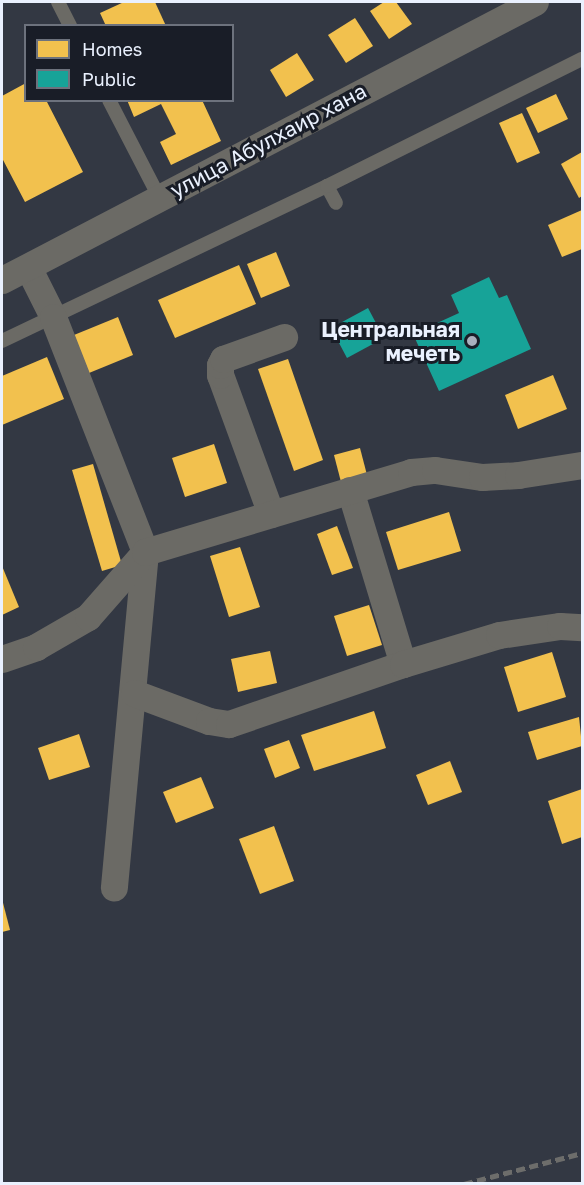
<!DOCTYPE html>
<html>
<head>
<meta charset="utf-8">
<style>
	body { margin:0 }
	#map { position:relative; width:584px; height:1185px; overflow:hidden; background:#333843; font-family:"Golos Text",sans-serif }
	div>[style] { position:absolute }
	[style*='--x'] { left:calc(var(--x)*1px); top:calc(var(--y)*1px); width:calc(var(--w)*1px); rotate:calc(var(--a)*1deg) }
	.homes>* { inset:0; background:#f2c14e }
	.public>* { inset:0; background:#17a398 }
	.service>* { height:14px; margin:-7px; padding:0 7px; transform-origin:7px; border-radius:7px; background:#6b6a65 }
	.minor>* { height:27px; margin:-13.5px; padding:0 13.5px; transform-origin:13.5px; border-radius:13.5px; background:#6b6a65 }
	.rail>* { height:4.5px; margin-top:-2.25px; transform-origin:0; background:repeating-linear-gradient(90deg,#6d6d6b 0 9px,transparent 0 13.5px) }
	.dots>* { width:16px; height:16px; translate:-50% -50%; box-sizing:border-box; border:3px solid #191d27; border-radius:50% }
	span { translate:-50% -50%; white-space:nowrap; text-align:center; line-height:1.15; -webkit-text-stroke:6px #191d27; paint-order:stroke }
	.street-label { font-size:21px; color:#eaf1fe }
	.poi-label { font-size:21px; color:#eaf1fe; font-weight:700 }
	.right { translate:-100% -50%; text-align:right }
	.frame { position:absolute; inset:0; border:3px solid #eaf1fe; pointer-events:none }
	.legend { position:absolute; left:24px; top:24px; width:210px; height:78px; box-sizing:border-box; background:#191d27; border:2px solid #6d727d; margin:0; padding:8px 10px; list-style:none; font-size:18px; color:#eaf1fe }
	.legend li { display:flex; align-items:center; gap:12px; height:30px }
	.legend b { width:30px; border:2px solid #6d727d }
</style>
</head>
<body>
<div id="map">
	<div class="homes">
		<i style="clip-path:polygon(124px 2px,155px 2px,166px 26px,106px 26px,100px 13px)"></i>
		<i style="clip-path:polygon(384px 2px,396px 2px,412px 24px,389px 39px,370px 11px)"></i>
		<i style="clip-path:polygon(355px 18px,373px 46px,346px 63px,328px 35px)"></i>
		<i style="clip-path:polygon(297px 53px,314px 80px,286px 97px,270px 70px)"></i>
		<i style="clip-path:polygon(26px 83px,26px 100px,46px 100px,83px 172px,25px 202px,2px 158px,2px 96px)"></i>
		<i style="clip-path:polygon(556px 94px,568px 119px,538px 133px,526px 108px)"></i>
		<i style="clip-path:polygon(127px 100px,202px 100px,221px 141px,171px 165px,160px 142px,176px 134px,161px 104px,134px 117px)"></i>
		<i style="clip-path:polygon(522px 113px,540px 153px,517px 163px,499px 123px)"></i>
		<i style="clip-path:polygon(582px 152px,582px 196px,579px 198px,561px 164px)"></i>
		<i style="clip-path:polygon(582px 210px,582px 249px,562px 257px,548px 225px)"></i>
		<i style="clip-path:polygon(276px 252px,290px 286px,261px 298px,247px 264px)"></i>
		<i style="clip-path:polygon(239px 265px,256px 304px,175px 338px,158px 300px)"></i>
		<i style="clip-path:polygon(118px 317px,133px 355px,89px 373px,74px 335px)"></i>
		<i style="clip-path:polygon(47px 357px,64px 399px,2px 425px,2px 376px)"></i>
		<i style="clip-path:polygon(288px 359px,323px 460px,294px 471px,258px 369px)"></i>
		<i style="clip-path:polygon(553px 375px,567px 409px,518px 429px,505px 395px)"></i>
		<i style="clip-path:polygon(214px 444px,227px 483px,185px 497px,172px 458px)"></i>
		<i style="clip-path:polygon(360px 448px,367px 475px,341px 482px,334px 455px)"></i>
		<i style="clip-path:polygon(93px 464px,122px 565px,102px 571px,72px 470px)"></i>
		<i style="clip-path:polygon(449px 512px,461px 551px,398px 570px,386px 532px)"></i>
		<i style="clip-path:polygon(337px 526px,353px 568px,332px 575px,317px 534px)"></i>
		<i style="clip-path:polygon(240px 547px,260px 607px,229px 617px,210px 556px)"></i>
		<i style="clip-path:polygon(2px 566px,19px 607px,2px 615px)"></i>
		<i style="clip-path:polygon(369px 605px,382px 645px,347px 656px,334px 616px)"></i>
		<i style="clip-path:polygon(270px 651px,277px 683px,238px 692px,231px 659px)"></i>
		<i style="clip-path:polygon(552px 652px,566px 697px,518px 712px,504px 667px)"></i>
		<i style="clip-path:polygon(374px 711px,386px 748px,314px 771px,301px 735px)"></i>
		<i style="clip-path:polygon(579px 717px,582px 746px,537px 760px,528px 732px)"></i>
		<i style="clip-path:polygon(79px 734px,90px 767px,49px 780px,38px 748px)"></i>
		<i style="clip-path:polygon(289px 740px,300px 768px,275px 778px,264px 749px)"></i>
		<i style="clip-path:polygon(450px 761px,462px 792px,428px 805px,416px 775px)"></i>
		<i style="clip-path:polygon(201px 777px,214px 808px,176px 823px,163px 792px)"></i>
		<i style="clip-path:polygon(582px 789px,582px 837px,562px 844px,548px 801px)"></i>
		<i style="clip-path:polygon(274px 826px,294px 881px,260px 894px,239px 839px)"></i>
		<i style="clip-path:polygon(2px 899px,10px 930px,2px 932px)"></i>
	</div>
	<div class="public">
		<i style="clip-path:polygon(489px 277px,499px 298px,507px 295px,531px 349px,439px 391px,413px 334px,459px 313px,451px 295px)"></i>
		<i style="clip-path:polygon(368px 308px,384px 338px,347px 358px,331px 328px)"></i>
	</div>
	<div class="service">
		<i style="--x:58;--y:2;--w:27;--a:63"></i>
		<i style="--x:109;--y:100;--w:109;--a:62.7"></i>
		<i style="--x:327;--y:186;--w:19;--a:62"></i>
		<i style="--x:2;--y:341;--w:360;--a:-25.5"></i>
		<i style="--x:327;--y:186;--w:285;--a:-26.5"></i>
	</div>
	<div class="minor">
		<i style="--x:28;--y:267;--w:56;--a:63.4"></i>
		<i style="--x:53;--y:317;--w:252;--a:68.6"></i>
		<i style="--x:145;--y:552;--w:337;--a:95.3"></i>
		<i style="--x:2;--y:280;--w:601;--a:-27.55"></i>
		<i style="--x:350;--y:490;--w:182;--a:73.1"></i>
		<i style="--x:271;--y:514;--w:148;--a:-110.1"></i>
		<i style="--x:220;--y:375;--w:10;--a:-90"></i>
		<i style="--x:220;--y:365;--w:7;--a:-63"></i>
		<i style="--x:223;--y:359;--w:65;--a:-19.8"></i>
		<i style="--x:2;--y:659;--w:36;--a:-19"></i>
		<i style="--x:36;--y:647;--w:60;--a:-30"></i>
		<i style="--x:88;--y:617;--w:86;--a:-48.8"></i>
		<i style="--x:145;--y:552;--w:278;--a:-16.7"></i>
		<i style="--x:411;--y:472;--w:24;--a:-5"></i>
		<i style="--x:435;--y:470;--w:48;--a:8.5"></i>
		<i style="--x:482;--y:477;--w:36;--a:-3"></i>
		<i style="--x:518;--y:475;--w:65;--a:-8.9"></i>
		<i style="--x:134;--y:693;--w:80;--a:20.5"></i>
		<i style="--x:209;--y:721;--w:20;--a:9"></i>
		<i style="--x:229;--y:724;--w:184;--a:-19"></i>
		<i style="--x:403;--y:664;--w:100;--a:-16.8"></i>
		<i style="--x:499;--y:635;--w:62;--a:-8.4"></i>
		<i style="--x:560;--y:626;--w:22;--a:3"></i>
	</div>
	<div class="rail">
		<i style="--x:464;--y:1184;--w:122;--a:-14.7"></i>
	</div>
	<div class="dots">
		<i style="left:472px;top:341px;background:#aab0bd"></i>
	</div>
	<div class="street-label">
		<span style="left:268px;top:140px;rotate:-28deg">улица Абулхаир хана</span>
	</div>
	<div class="poi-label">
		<span class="right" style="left:460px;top:341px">Центральная<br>мечеть</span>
	</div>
	<div class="frame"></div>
	<ul class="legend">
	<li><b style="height:16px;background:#f2c14e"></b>Homes</li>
	<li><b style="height:16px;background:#17a398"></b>Public</li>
	</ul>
</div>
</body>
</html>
